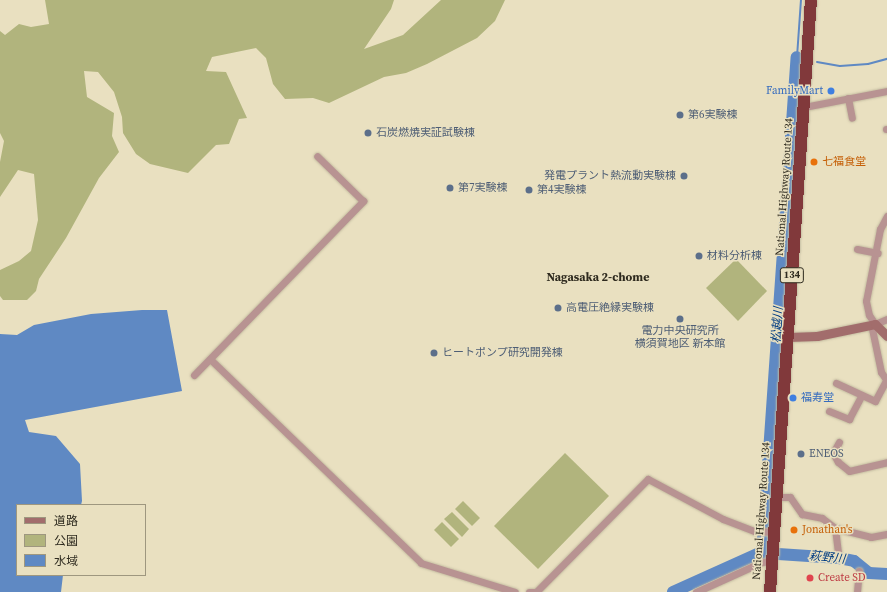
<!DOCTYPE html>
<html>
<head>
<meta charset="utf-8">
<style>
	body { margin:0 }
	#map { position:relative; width:887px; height:592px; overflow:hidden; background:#e9e0c0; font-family:"Source Serif 4","Noto Sans JP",serif }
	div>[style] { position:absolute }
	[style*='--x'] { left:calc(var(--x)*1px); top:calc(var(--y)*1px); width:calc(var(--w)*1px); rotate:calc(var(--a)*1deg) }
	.green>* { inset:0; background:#b1b47d }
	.water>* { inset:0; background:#5f89c3 }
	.stream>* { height:2px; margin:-1px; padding:0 1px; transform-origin:1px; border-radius:1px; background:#5f89c3 }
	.river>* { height:12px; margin:-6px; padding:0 6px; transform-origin:6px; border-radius:6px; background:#5f89c3 }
	.roads { filter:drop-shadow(0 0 1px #c4bca0) drop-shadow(0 0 1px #c4bca0) }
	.street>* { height:7px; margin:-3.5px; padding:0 3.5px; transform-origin:3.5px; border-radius:3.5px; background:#b89392 }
	.secondary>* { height:9px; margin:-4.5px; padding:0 4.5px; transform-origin:4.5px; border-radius:4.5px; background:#a26d6c }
	.highway>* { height:12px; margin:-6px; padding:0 6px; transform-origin:6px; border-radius:6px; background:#81393b }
	.dots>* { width:11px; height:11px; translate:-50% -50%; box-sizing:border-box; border:2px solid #e9e0c0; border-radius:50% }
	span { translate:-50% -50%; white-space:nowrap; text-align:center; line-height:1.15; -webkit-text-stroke:3px #e9e0c0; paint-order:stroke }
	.shield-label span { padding:1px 3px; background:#e9e0c0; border:1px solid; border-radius:3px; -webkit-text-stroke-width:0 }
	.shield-label { font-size:10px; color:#2e2a1e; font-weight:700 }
	.shop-label { font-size:11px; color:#366cbe }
	.right { translate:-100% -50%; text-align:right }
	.left { translate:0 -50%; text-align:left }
	.service-label { font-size:11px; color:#4e5e75 }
	.food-label { font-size:11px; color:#c56008 }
	.street-label { font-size:11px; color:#2e2a1e }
	.health-label { font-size:11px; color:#be3a42 }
	.neighbourhood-label { font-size:12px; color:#2e2a1e; font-weight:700 }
	.water-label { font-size:12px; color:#003c82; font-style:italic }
	.legend { position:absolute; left:16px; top:504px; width:130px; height:72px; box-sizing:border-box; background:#e9e0c0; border:1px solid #9e977f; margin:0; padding:5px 7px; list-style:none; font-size:12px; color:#2e2a1e }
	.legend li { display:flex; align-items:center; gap:8px; height:20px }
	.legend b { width:20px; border:1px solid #9e977f }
</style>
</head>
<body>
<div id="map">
	<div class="green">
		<i style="clip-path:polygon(45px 0,394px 0,391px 9px,364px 49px,403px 35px,441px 0,505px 0,495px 21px,477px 38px,427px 64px,406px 73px,384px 77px,329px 103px,313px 98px,285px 99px,273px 84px,266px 58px,256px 48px,212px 57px,206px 71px,226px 72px,247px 118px,239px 119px,229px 144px,216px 145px,188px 173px,150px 164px,136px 154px,123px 133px,122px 117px,114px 92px,98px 72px,84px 71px,87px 97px,114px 113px,112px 136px,119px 152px,99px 178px,66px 238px,39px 279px,36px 291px,27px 300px,3px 300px,0 296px,0 270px,19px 261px,31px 251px,38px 220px,34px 174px,18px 170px,0 197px,0 162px,4px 141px,0 133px,0 31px,5px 35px,19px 24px,31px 27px,49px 24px)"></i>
		<i style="clip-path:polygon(736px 259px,767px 291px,738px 321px,706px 288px)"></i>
		<i style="clip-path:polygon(565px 453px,609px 496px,538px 569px,494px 526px)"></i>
		<i style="clip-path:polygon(463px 501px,480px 518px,472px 526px,455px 509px)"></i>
		<i style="clip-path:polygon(452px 512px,469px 529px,462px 537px,444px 519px)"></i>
		<i style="clip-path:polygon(442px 522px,459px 539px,451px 547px,434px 530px)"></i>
	</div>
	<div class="water">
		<i style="clip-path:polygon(142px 310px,167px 310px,182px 391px,25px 420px,29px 432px,56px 436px,80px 464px,82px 501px,81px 505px,17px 505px,17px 575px,63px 575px,61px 592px,0 592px,0 334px,17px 335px,34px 325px,91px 314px)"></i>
	</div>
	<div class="stream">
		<i style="--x:801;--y:58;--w:4;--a:-166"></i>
		<i style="--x:797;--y:57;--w:57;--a:-86"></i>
		<i style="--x:817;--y:62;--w:23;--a:10"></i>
		<i style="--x:840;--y:66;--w:28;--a:-4"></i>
		<i style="--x:868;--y:64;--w:20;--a:-15"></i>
	</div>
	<div class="river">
		<i style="--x:763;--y:553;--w:76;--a:3.8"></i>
		<i style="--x:839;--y:558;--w:15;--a:11"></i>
		<i style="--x:854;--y:561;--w:19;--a:39"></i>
		<i style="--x:869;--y:573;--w:18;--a:3"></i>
		<i style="--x:673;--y:592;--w:98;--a:-24.2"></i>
		<i style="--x:762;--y:552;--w:496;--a:-86"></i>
	</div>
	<div class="roads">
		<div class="street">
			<i style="--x:848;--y:98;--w:20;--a:79"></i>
			<i style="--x:804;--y:107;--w:85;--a:-10.9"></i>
			<i style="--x:886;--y:129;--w:1;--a:0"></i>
			<i style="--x:887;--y:216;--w:15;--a:118"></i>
			<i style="--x:880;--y:229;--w:73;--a:101"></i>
			<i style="--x:866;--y:301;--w:14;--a:78"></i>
			<i style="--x:869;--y:315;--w:11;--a:56"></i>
			<i style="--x:875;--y:324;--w:13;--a:-23"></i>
			<i style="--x:857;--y:249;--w:21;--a:11"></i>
			<i style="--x:871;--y:324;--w:49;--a:78.2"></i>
			<i style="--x:881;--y:372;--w:11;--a:56"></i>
			<i style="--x:210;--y:359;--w:293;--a:44"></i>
			<i style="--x:421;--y:563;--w:98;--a:17.1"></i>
			<i style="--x:194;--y:375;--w:243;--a:-45.8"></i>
			<i style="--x:363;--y:201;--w:64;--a:-135.6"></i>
			<i style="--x:836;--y:383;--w:43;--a:24.8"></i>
			<i style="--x:875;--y:401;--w:24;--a:-62"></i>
			<i style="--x:829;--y:411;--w:22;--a:22"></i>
			<i style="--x:849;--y:419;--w:27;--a:-62"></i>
			<i style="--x:839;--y:442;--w:13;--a:119"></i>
			<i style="--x:833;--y:453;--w:10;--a:61"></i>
			<i style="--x:838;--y:462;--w:14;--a:39"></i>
			<i style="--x:849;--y:471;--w:39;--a:-13"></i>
			<i style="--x:776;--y:497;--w:14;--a:0"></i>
			<i style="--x:790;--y:497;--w:21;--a:55"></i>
			<i style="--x:802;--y:514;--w:20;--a:11"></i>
			<i style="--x:822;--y:518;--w:16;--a:38"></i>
			<i style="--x:835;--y:528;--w:37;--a:14"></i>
			<i style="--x:871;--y:537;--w:16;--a:-11"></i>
			<i style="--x:835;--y:528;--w:26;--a:83"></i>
			<i style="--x:529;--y:592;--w:7;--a:0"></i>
			<i style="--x:536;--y:592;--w:159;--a:-45.3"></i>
			<i style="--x:648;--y:479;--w:85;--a:28.1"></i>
			<i style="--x:723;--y:519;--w:34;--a:21"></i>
			<i style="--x:755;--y:531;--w:19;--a:3"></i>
			<i style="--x:696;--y:592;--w:72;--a:-24.4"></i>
			<i style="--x:762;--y:562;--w:10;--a:-6"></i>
			<i style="--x:857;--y:592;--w:21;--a:-85"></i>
		</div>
		<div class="secondary">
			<i style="--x:788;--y:337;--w:29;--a:-2"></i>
			<i style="--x:817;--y:336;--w:59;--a:-11.7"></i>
			<i style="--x:875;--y:324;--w:17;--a:45"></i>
		</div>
		<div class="highway">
			<i style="--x:770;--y:592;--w:593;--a:-86.04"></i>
		</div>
	</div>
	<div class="dots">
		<i style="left:831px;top:91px;background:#3f7fe0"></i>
		<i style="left:680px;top:115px;background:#5c6f8a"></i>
		<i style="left:368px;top:133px;background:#5c6f8a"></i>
		<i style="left:814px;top:162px;background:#e8710a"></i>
		<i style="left:684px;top:176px;background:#5c6f8a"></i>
		<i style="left:450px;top:188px;background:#5c6f8a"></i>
		<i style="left:529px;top:190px;background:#5c6f8a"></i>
		<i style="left:699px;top:256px;background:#5c6f8a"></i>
		<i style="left:558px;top:308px;background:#5c6f8a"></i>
		<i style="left:680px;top:319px;background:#5c6f8a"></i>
		<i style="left:434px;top:353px;background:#5c6f8a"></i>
		<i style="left:793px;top:398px;background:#3f7fe0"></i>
		<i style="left:801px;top:454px;background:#5c6f8a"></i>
		<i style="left:794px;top:530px;background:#e8710a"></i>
		<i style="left:810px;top:578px;background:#e0444e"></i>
	</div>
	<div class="shield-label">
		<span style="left:792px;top:275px">134</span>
	</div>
	<div class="shop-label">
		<span class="right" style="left:823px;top:91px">FamilyMart</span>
		<span class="left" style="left:801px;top:398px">福寿堂</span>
	</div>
	<div class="service-label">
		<span class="left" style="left:688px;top:115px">第6実験棟</span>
		<span class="left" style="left:376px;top:133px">石炭燃焼実証試験棟</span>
		<span class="right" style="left:676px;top:176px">発電プラント熱流動実験棟</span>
		<span class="left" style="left:458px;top:188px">第7実験棟</span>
		<span class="left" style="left:537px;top:190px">第4実験棟</span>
		<span class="left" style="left:707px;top:256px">材料分析棟</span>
		<span class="left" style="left:566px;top:308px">高電圧絶縁実験棟</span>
		<span style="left:680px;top:338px">電力中央研究所<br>横須賀地区 新本館</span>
		<span class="left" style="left:442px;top:353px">ヒートポンプ研究開発棟</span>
		<span class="left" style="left:809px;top:454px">ENEOS</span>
	</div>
	<div class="food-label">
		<span class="left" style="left:822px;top:162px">七福食堂</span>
		<span class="left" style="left:802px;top:530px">Jonathan's</span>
	</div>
	<div class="street-label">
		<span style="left:785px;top:187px;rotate:-86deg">National Highway Route 134</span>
		<span style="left:762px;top:511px;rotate:-86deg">National Highway Route 134</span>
	</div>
	<div class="health-label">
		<span class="left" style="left:818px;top:578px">Create SD</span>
	</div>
	<div class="neighbourhood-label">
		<span style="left:598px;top:278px">Nagasaka 2-chome</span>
	</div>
	<div class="water-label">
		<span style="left:778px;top:325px;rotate:-86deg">松越川</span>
		<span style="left:827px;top:558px;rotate:6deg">萩野川</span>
	</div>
	<ul class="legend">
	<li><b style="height:5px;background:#a26d6c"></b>道路</li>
	<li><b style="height:11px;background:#b1b47d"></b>公園</li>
	<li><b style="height:11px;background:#5f89c3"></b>水域</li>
	</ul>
</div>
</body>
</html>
